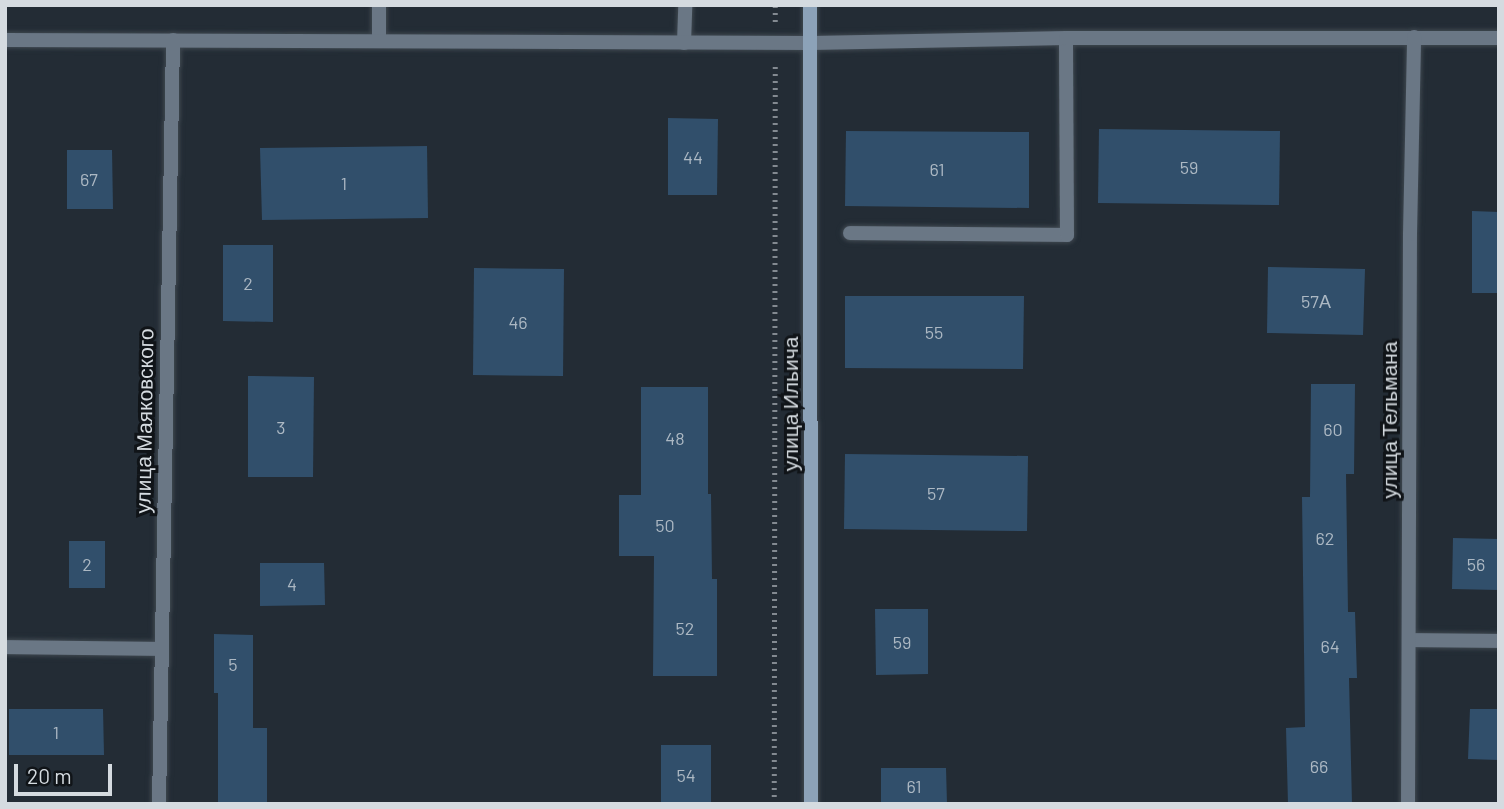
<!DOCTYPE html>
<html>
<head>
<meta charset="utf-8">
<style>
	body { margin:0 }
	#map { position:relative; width:1504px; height:809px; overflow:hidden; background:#232c35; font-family:Barlow,sans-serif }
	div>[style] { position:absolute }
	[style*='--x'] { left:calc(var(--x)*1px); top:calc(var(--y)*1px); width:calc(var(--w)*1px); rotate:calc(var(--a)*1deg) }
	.building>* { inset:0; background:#314f6b }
	.path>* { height:4.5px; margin-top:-2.25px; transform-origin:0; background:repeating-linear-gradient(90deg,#838a91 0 2px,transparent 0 7px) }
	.roads { filter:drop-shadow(0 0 2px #3f4850) drop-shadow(0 0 2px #3f4850) }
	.lane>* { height:14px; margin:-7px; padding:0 7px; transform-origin:7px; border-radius:7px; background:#6a7785 }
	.street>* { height:14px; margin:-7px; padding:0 7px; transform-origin:7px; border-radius:7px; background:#6a7785 }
	.secondary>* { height:14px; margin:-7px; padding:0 7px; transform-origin:7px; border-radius:7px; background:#8ca2b8 }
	span { translate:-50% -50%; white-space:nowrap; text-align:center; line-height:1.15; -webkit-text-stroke:6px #101418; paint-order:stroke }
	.number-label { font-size:18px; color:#acb8c3 }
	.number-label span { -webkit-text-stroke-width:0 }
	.street-label { font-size:21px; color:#d5dbe0 }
	.frame { position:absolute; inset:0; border:7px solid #d5dbe0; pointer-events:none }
	.scale { position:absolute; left:14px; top:764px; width:98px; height:32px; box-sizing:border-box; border:4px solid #d5dbe0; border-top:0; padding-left:9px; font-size:21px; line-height:24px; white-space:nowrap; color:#d5dbe0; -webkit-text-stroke:5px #101418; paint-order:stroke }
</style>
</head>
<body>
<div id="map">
	<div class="building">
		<i style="clip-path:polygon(668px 118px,718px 119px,717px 195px,668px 195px)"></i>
		<i style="clip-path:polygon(1099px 129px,1280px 131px,1279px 205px,1098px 203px)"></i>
		<i style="clip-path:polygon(846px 131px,1029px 132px,1029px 208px,845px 206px)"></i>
		<i style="clip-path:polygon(427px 146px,428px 218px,262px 220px,260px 148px)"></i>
		<i style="clip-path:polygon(67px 150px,112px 150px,113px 209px,67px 209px)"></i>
		<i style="clip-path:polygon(1472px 211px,1499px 212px,1499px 293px,1472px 293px)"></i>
		<i style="clip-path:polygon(223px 245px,273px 245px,273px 322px,223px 321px)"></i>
		<i style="clip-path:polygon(1268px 267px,1365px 269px,1363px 335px,1267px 333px)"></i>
		<i style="clip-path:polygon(474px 268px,564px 269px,563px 376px,473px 375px)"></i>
		<i style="clip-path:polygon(845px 296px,1024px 296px,1023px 369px,845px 368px)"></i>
		<i style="clip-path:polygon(248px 376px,314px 377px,313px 477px,248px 477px)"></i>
		<i style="clip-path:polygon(1311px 384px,1355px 384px,1354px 474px,1346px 474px,1348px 612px,1355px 612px,1357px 678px,1349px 678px,1352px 804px,1288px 804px,1286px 728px,1305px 727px,1302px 497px,1310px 497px)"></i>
		<i style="clip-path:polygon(641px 387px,708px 387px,708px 494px,711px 494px,712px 579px,717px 579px,717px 676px,653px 676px,654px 556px,619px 556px,619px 495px,641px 495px)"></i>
		<i style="clip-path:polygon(845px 454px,1028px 456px,1027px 531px,844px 529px)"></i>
		<i style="clip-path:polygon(1453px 538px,1499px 539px,1499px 590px,1452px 589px)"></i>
		<i style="clip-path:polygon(69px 541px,105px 541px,105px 588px,69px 588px)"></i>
		<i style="clip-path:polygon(260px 563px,324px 563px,325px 605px,260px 606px)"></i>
		<i style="clip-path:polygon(875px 609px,928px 609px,928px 674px,876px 675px)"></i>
		<i style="clip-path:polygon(214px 634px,253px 635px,253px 728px,267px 728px,267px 804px,218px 804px,218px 693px,214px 693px)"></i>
		<i style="clip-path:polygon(9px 709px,103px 709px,104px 755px,9px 755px)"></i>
		<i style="clip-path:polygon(1470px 709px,1499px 709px,1499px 760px,1468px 759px)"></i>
		<i style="clip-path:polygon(661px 745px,711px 745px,711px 804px,661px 804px)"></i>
		<i style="clip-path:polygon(881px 768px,946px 768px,947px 804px,881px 804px)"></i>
	</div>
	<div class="path">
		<i style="--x:775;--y:22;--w:17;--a:-90"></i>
		<i style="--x:774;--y:804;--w:738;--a:-89.92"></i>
	</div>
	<div class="roads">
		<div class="lane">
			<i style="--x:379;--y:41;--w:36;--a:-90"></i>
			<i style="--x:684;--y:43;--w:38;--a:-88"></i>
			<i style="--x:850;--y:233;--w:217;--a:0.5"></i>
			<i style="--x:1067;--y:235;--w:197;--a:-90.3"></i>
		</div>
		<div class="street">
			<i style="--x:5;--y:40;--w:806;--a:0.21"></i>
			<i style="--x:811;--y:43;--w:255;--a:-1.1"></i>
			<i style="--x:1066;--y:38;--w:433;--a:0"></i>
			<i style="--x:1410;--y:640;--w:89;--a:0.6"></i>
			<i style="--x:5;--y:647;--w:155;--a:0.7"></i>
			<i style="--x:159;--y:804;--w:764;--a:-88.95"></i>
			<i style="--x:1408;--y:804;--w:570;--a:-89.8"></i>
			<i style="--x:1410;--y:234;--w:197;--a:-88.8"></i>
		</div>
		<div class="secondary">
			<i style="--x:810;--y:5;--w:799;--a:89.93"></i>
		</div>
	</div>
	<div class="number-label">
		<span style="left:693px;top:157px">44</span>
		<span style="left:1189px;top:167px">59</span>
		<span style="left:937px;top:169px">61</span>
		<span style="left:89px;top:179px">67</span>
		<span style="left:344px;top:183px">1</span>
		<span style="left:248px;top:283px">2</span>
		<span style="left:1316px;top:301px">57А</span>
		<span style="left:518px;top:322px">46</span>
		<span style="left:934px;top:332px">55</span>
		<span style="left:281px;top:427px">3</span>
		<span style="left:1333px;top:429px">60</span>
		<span style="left:675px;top:438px">48</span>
		<span style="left:936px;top:493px">57</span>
		<span style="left:665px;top:525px">50</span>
		<span style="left:1325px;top:538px">62</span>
		<span style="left:87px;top:564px">2</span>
		<span style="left:1476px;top:564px">56</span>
		<span style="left:292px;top:584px">4</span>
		<span style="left:685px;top:628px">52</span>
		<span style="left:902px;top:642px">59</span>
		<span style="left:1330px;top:646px">64</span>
		<span style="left:233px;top:664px">5</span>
		<span style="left:56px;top:732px">1</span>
		<span style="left:1319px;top:766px">66</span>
		<span style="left:686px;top:775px">54</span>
		<span style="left:914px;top:786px">61</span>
	</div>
	<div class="street-label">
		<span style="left:790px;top:404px;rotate:-90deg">улица Ильича</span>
		<span style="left:1389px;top:420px;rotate:-90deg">улица Тельмана</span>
		<span style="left:144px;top:421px;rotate:-89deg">улица Маяковского</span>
	</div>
	<div class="frame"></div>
	<div class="scale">20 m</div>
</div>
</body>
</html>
